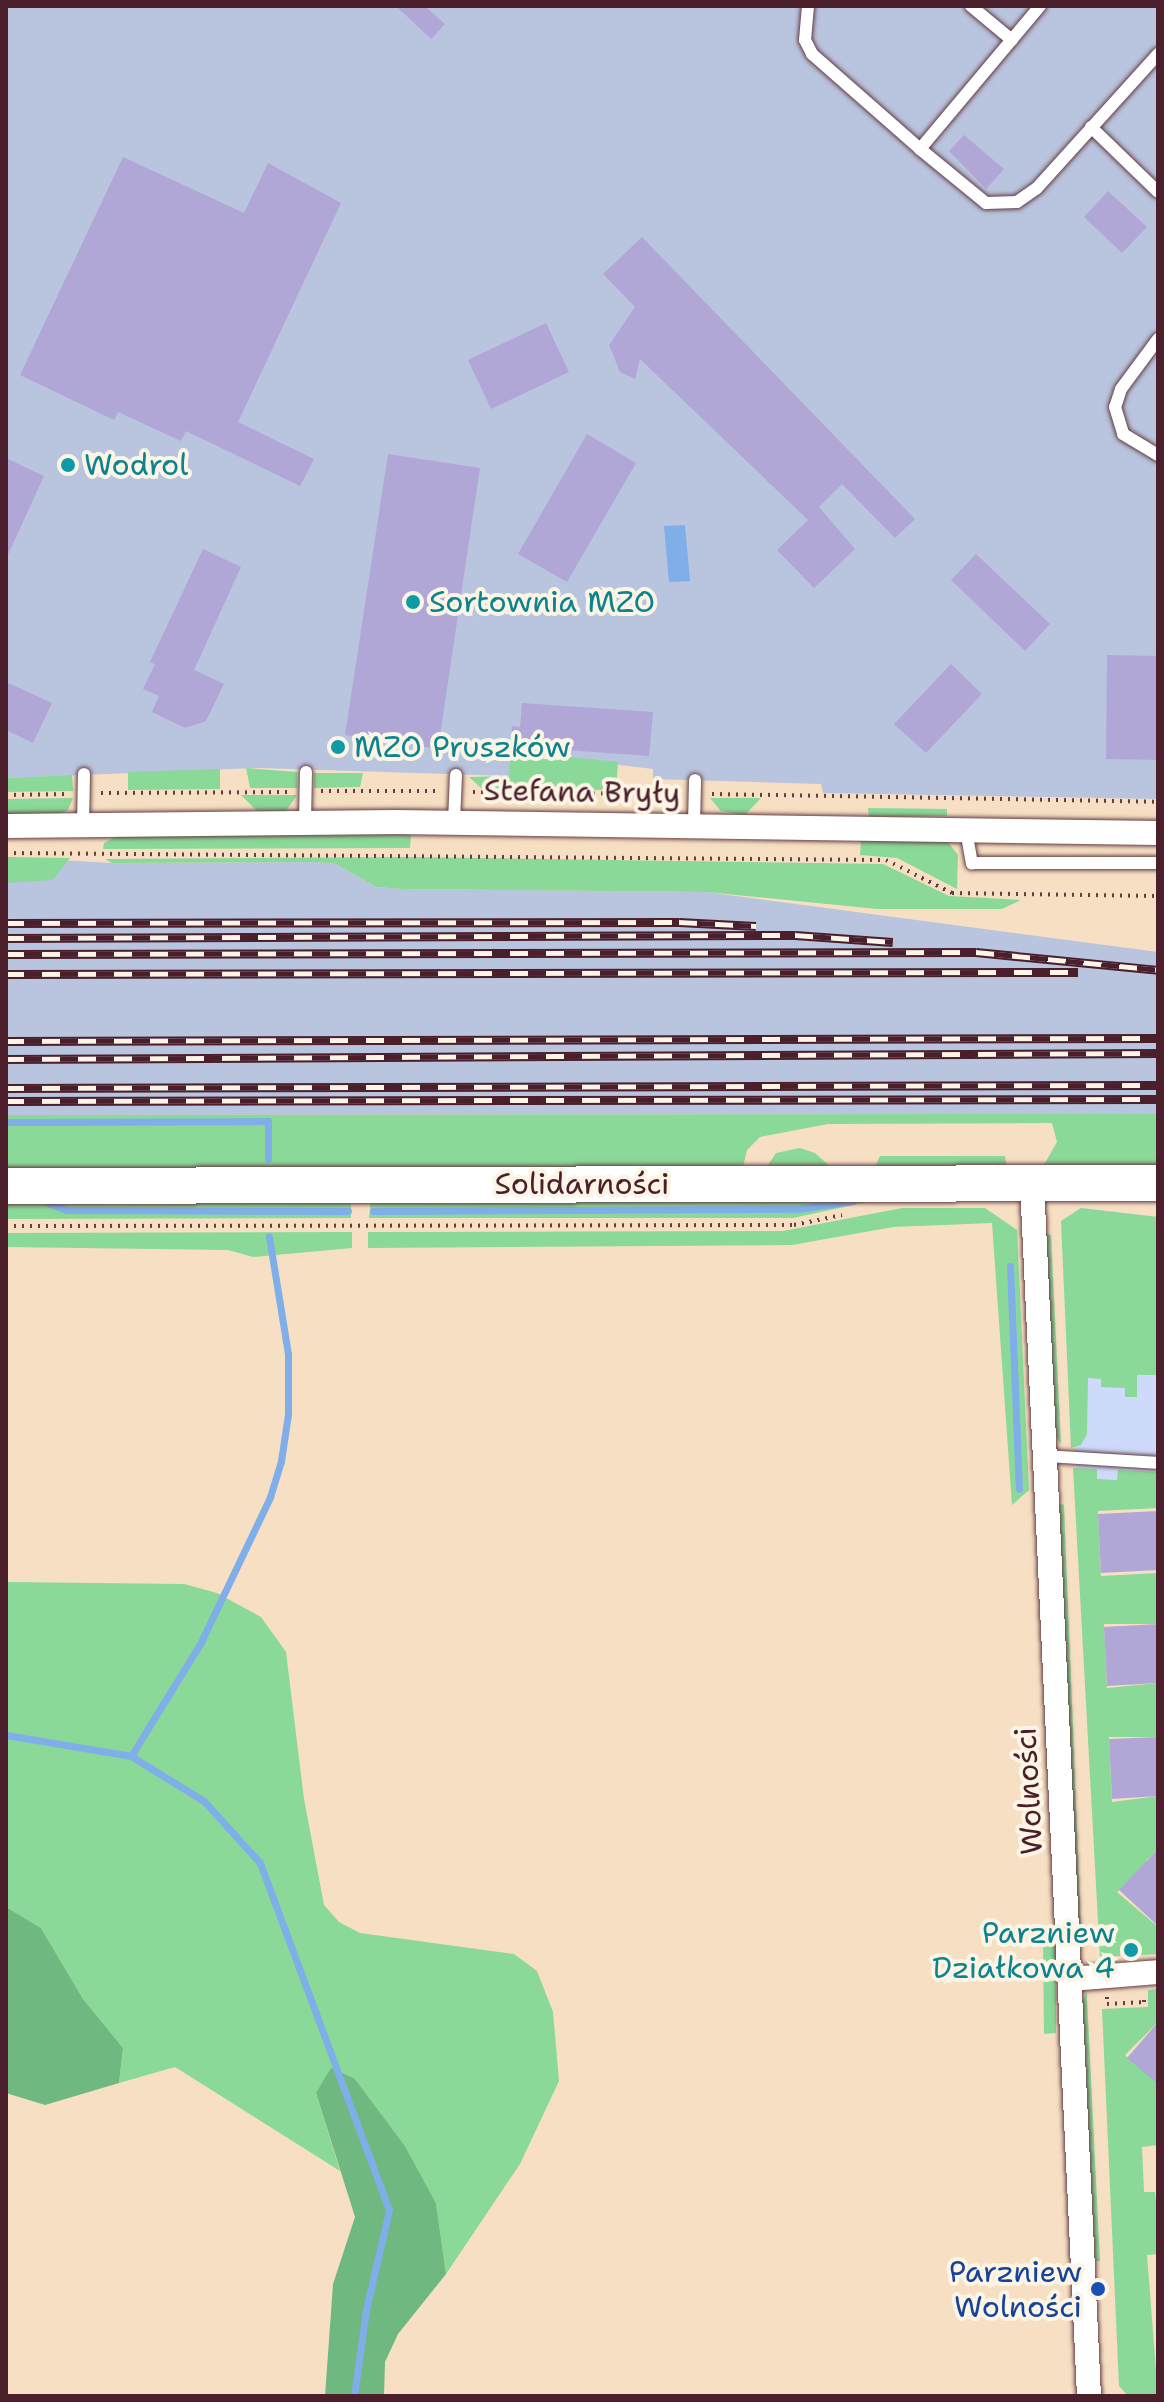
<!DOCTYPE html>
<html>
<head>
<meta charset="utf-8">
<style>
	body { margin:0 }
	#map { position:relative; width:1164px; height:2402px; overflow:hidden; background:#f6dfc3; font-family:"Shantell Sans",sans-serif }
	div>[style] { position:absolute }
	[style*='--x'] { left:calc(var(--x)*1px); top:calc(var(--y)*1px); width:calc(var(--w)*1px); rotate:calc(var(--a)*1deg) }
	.built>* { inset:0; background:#cedafa }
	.industrial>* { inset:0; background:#b9c4de }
	.green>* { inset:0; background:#8ad998 }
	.forest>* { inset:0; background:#6fb980 }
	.water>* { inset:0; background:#7faee9 }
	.stream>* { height:7px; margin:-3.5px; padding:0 3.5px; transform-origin:3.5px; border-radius:3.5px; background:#7faee9 }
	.building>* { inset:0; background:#b1a7d7 }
	.path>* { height:4px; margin-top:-2px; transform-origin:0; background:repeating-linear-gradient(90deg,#643c42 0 2px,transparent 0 8px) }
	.roads { filter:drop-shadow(0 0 2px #643c42) drop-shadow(0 0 2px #643c42) }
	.lane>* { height:12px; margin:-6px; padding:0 6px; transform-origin:6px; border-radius:6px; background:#fff }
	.street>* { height:24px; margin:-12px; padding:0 12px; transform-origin:12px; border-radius:12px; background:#fff }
	.secondary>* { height:36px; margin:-18px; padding:0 18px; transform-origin:18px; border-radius:18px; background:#fff }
	.rail>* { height:9px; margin-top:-4.5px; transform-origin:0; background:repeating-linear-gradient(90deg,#fcf5e5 0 18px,#4a1f2b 0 36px); box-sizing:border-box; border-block:2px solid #4a1f2b }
	.dots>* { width:22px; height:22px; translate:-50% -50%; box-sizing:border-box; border:4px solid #fcf5e5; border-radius:50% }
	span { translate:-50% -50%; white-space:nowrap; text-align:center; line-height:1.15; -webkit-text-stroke:8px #fcf5e5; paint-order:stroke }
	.culture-label { font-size:30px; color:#0d838f }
	.left { translate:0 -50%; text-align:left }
	.right { translate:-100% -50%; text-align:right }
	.street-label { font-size:30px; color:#4a1f2b }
	.transit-label { font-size:30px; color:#164399 }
	.frame { position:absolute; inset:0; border:8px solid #4a1f2b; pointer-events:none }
</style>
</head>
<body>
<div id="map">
	<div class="built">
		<i style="clip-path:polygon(1081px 1208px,1158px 1217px,1158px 1491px,1077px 1491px,1061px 1221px)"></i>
	</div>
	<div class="industrial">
		<i style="clip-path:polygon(6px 6px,1158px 6px,1158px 799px,823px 793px,821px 784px,653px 779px,653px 769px,510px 752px,510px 776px,259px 768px,6px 778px)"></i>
		<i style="clip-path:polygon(6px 857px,112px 863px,318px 862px,336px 864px,376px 887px,402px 889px,706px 892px,1158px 952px,1158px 1114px,6px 1115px)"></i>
	</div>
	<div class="green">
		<i style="clip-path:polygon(510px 751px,618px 762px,616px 790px,482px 789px,469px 777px,509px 776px)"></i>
		<i style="clip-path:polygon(246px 768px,297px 772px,297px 788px,250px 788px)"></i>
		<i style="clip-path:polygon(220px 769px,220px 789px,128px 790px,128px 772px)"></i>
		<i style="clip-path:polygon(314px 773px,363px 773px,360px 787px,314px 788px)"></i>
		<i style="clip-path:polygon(72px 775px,73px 791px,6px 792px,6px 778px)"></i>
		<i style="clip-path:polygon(241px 795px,297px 795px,286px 811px,258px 812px)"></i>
		<i style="clip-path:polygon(73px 798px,68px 810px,58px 815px,6px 816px,6px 799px)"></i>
		<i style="clip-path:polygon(710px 798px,761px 798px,745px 815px,721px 811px)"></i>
		<i style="clip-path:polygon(868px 808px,947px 809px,947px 816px,869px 817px)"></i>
		<i style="clip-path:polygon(411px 835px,410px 848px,103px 849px,104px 843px,117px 836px)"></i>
		<i style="clip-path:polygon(861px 839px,947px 841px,958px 855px,957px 889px,897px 858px,860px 855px)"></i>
		<i style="clip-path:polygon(6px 857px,70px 858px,53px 880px,6px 883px)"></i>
		<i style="clip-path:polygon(407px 857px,883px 864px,949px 896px,1021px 900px,1002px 909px,877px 909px,706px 892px,402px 889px,376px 887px,336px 864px,318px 862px,112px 863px,105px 859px)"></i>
		<i style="clip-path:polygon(1158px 1114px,1158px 1170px,1041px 1170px,1057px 1142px,1052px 1123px,828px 1124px,760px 1137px,747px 1150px,742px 1171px,6px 1173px,6px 1115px)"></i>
		<i style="clip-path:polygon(800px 1148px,815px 1153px,834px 1170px,764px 1171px,776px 1153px)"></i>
		<i style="clip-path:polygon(880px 1156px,1005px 1156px,1006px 1162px,1005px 1170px,873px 1171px)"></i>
		<i style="clip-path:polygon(900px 1195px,793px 1218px,369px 1218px,371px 1200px)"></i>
		<i style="clip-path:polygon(6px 1197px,351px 1203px,351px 1218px,6px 1219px)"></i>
		<i style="clip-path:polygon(902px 1208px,985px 1208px,1017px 1230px,1029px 1490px,1012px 1505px,992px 1223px,893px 1227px,792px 1245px,368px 1248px,368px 1232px,783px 1231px)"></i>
		<i style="clip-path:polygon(1081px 1208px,1158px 1217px,1158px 1375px,1137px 1375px,1137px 1397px,1125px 1397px,1125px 1388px,1101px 1387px,1101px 1379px,1088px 1378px,1087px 1434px,1081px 1445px,1071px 1448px,1061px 1221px)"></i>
		<i style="clip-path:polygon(352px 1232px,352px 1248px,253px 1257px,228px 1250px,6px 1247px,6px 1233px)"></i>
		<i style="clip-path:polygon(1045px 1233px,1051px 1235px,1061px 1444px,1054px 1434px)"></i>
		<i style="clip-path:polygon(1073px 1468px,1097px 1469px,1097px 1479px,1117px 1480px,1118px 1470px,1158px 1472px,1158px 1508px,1098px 1511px,1101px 1576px,1158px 1573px,1156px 1624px,1104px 1624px,1107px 1688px,1158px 1683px,1158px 1737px,1109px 1737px,1112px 1802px,1158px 1796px,1158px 1849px,1146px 1861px,1149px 1865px,1117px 1892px,1157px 1926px,1158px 1954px,1141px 1955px,1141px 1945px,1121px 1945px,1120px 1956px,1100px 1957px)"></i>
		<i style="clip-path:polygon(1058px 1503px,1064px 1505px,1081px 1928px,1079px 1928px)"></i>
		<i style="clip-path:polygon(6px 1582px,184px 1584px,217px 1593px,261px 1617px,286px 1652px,304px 1799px,324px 1905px,339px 1922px,360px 1933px,514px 1954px,537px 1971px,553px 2012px,559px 2081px,520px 2164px,446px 2274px,436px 2203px,405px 2146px,355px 2079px,316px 2093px,340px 2171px,175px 2067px,119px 2083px,123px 2048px,83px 1999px,41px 1928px,6px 1907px)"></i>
		<i style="clip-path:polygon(1043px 1944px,1056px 1944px,1056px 2033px,1044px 2034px)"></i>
		<i style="clip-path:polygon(1158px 1989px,1158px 2022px,1125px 2055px,1158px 2081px,1158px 2145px,1142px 2147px,1144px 2192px,1155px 2192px,1158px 2225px,1158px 2254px,1147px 2255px,1158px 2396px,1128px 2396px,1119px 2386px,1102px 2009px,1148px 2007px,1148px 1990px)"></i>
		<i style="clip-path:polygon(1087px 1992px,1087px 1998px,1100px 2261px,1095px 2261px,1082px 2002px)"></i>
	</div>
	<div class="forest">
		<i style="clip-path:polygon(6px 1907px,41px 1928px,83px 1999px,123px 2048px,119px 2083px,45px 2105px,6px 2093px)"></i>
		<i style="clip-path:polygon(331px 2068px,355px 2079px,405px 2146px,436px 2203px,446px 2274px,398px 2334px,385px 2362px,384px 2396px,325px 2396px,333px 2284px,355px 2217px,316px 2093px)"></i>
	</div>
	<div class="water">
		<i style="clip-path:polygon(685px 525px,690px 581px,669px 582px,664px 526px)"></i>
	</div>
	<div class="stream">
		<i style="--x:6;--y:1122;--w:262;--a:-0.2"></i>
		<i style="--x:268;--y:1121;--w:38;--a:90"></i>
		<i style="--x:48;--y:1203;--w:19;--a:21"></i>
		<i style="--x:66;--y:1210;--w:282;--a:0.2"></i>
		<i style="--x:373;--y:1211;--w:425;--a:-0.3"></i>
		<i style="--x:798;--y:1209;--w:55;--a:-8.4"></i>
		<i style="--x:1010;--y:1266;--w:223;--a:87.7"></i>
		<i style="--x:6;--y:1735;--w:127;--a:9.5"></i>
		<i style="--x:131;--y:1756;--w:86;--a:31.7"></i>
		<i style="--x:204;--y:1801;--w:84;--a:47.9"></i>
		<i style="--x:260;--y:1863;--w:370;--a:69.6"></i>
		<i style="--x:389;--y:2210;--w:103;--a:103"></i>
		<i style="--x:366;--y:2310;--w:87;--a:97.9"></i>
		<i style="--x:131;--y:1756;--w:132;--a:-58.4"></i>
		<i style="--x:200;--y:1644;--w:163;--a:-64.5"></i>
		<i style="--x:270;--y:1497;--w:38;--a:-73"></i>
		<i style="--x:281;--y:1461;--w:48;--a:-81.5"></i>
		<i style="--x:288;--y:1414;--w:60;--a:-90"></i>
		<i style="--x:288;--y:1354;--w:119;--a:-99.2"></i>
	</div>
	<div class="building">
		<i style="clip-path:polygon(396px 6px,425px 6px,445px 24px,431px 39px)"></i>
		<i style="clip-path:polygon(964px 135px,1004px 169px,986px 189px,949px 151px)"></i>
		<i style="clip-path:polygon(123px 157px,244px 213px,268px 163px,341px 203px,238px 422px,314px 459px,300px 486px,186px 431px,181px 441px,118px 412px,114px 420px,20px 375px)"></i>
		<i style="clip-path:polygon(1108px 191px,1147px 227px,1122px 253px,1084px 217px)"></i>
		<i style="clip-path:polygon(642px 237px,915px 519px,895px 538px,842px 484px,819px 507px,855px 549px,814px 588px,777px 550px,808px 520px,640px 359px,635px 379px,620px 372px,609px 345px,635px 307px,603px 274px)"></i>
		<i style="clip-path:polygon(546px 323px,569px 372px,491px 409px,468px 360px)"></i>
		<i style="clip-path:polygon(587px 434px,636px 463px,567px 582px,518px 554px)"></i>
		<i style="clip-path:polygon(388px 454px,480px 468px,438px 749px,345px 735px)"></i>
		<i style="clip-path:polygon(6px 458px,44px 476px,6px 559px)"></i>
		<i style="clip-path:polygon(203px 549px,241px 567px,194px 670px,224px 684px,206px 721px,185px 728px,152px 712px,159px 696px,143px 689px,155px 664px,150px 662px)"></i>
		<i style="clip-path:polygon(976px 554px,1050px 624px,1025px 651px,951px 580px)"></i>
		<i style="clip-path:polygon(1107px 655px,1158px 656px,1158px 760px,1106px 759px)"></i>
		<i style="clip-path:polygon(951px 664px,982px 694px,926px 753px,894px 724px)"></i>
		<i style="clip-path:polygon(6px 682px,52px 703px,33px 743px,6px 730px)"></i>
		<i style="clip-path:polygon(522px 703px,653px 712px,649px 756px,511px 746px,512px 726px,520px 727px)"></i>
		<i style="clip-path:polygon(1158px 1511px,1158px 1570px,1101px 1573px,1098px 1514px)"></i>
		<i style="clip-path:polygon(1158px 1624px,1158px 1683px,1107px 1686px,1104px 1627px)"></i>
		<i style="clip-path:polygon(1158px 1737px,1158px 1796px,1112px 1799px,1109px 1739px)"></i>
		<i style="clip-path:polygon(1158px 1849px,1158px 1926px,1119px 1890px)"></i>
		<i style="clip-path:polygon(1158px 2022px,1158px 2084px,1127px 2058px)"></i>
	</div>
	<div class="path">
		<i style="--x:321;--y:791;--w:119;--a:0"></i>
		<i style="--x:473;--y:792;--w:207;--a:0.6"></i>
		<i style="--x:101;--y:793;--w:187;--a:-0.3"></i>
		<i style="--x:712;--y:794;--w:446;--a:1"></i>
		<i style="--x:6;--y:795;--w:62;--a:-0.9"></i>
		<i style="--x:6;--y:853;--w:880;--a:0.46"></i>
		<i style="--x:886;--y:860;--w:74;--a:26.6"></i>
		<i style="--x:952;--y:893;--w:206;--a:0.8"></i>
		<i style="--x:6;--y:1226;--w:788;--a:-0.07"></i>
		<i style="--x:794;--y:1225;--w:49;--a:-11.8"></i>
		<i style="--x:1107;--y:1997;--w:7;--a:90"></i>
		<i style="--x:1107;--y:2004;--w:37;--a:-3"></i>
		<i style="--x:1144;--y:2002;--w:6;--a:-90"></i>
	</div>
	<div class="roads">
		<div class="lane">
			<i style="--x:808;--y:6;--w:34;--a:95"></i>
			<i style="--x:805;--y:40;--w:16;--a:63"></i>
			<i style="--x:812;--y:54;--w:144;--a:41.3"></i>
			<i style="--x:971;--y:6;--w:53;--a:39.7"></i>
			<i style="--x:1040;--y:6;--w:187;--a:130"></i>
			<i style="--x:920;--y:149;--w:85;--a:39.3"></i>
			<i style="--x:986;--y:203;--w:31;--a:-2"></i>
			<i style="--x:1017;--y:202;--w:24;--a:-35"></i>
			<i style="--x:1037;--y:188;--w:181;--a:-47.9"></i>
			<i style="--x:1091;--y:127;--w:93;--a:44.1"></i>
			<i style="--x:1158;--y:339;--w:62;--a:126.5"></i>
			<i style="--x:1121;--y:389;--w:19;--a:108"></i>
			<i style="--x:1115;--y:407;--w:28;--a:73"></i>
			<i style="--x:1123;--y:434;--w:41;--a:31"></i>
			<i style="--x:305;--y:822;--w:50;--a:-88.9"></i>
			<i style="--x:454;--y:822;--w:47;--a:-87.6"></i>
			<i style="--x:83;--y:825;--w:51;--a:-88.9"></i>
			<i style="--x:694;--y:825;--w:45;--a:-88.7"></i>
			<i style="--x:966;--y:830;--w:34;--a:80"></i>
			<i style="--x:972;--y:863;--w:186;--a:0"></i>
			<i style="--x:1045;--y:1456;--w:113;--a:3.5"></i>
		</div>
		<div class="street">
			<i style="--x:6;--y:826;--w:390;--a:-0.6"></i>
			<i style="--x:396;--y:822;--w:762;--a:0.83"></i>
			<i style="--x:1032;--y:1183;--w:1214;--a:87.31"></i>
			<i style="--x:1070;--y:1979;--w:88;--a:-4.5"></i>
		</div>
		<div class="secondary">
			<i style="--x:6;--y:1186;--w:1152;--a:-0.15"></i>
		</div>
	</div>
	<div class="rail">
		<i style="--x:6;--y:923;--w:673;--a:-0.09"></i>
		<i style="--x:679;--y:922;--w:77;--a:3"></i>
		<i style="--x:6;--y:938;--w:789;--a:-0.22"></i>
		<i style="--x:795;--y:935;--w:98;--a:4.1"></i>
		<i style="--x:6;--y:954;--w:970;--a:-0.12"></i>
		<i style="--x:976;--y:952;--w:183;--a:5.6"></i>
		<i style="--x:6;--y:974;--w:1072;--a:-0.11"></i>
		<i style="--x:6;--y:1041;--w:1152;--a:-0.15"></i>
		<i style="--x:6;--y:1059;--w:1152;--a:-0.3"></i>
		<i style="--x:6;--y:1088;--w:1152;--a:-0.15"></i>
		<i style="--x:6;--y:1101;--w:1152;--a:-0.1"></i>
	</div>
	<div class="dots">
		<i style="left:68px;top:465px;background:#0f9aa8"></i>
		<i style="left:413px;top:602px;background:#0f9aa8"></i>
		<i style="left:338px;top:747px;background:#0f9aa8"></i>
		<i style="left:1131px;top:1950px;background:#0f9aa8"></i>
		<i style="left:1098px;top:2289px;background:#1a4fb4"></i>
	</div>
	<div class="culture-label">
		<span class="left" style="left:84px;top:465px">Wodrol</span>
		<span class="left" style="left:429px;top:602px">Sortownia MZO</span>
		<span class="left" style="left:354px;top:747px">MZO Pruszków</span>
		<span class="right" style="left:1115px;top:1950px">Parzniew<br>Działkowa 4</span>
	</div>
	<div class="street-label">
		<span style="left:582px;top:792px;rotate:1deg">Stefana Bryły</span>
		<span style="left:582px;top:1184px">Solidarności</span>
		<span style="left:1029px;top:1791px;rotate:-93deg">Wolności</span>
	</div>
	<div class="transit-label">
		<span class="right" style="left:1082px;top:2289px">Parzniew<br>Wolności</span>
	</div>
	<div class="frame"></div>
</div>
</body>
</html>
